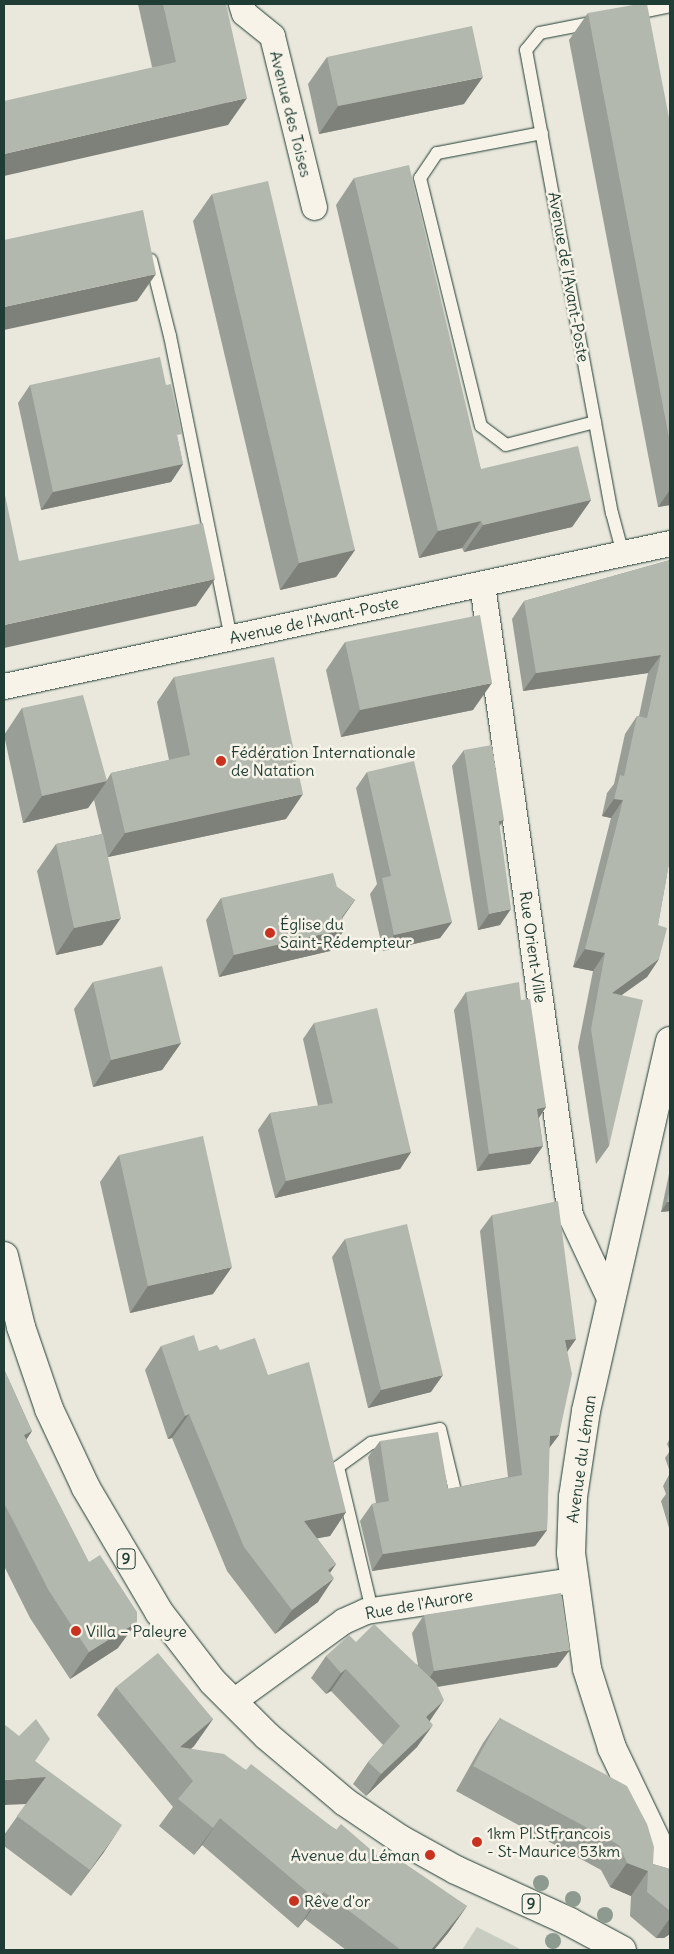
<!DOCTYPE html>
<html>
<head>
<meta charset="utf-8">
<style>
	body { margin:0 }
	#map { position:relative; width:674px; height:1954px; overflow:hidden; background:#eae8dd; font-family:Delius,sans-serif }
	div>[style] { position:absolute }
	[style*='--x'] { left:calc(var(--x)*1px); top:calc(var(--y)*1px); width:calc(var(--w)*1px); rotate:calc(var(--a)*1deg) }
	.green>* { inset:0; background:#c8ccc1 }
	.roads { filter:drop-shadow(0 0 1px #1f3d34) drop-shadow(0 0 1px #1f3d34) }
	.lane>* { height:12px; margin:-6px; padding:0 6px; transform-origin:6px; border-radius:6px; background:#f7f3e8 }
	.street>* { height:25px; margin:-12.5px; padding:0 12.5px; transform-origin:12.5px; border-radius:12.5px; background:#f7f3e8 }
	.secondary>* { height:28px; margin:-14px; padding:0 14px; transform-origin:14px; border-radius:14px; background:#f7f3e8 }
	.primary>* { height:28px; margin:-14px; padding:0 14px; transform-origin:14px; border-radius:14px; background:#f7f3e8 }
	.trees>* { width:16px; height:16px; margin:-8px; border-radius:50%; background:#8d9a8f }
	.wall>* { inset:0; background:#999e96 }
	.shaded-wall>* { inset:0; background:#7d817a }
	.building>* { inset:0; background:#b2b8ae }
	.dots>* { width:14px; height:14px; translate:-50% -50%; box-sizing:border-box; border:2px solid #f7f3e8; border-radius:50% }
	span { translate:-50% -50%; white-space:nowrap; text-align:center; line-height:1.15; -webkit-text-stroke:5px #f7f3e8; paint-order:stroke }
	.shield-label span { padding:1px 4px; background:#f7f3e8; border:1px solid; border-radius:4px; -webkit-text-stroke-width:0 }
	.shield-label { font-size:15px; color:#1f3d34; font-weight:700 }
	.street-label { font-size:16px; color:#1f3d34 }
	.poi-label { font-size:16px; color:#1f3d34 }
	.left { translate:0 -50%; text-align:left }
	.right { translate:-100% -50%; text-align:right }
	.frame { position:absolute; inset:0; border:5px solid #1f3d34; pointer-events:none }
</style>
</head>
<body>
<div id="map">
	<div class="green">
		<i style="clip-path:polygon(477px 1927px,522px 1950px,462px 1950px)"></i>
	</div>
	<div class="roads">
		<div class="lane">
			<i style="--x:633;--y:14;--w:38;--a:-12"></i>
			<i style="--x:596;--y:22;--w:57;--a:168.9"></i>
			<i style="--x:540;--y:33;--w:22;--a:129"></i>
			<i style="--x:526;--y:50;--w:471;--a:79.5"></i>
			<i style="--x:612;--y:513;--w:42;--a:75"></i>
			<i style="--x:542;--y:133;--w:107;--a:169.2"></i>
			<i style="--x:437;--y:153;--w:30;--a:124"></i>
			<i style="--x:420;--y:178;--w:255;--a:76.2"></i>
			<i style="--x:481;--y:426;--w:31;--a:37"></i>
			<i style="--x:506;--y:445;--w:92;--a:-14.5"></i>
			<i style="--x:151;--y:260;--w:78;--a:76"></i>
			<i style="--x:170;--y:336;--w:308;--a:78.6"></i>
			<i style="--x:372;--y:1610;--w:147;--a:-103.4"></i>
			<i style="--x:338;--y:1467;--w:41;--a:-36"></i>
			<i style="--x:371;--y:1443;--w:70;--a:-11.5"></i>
			<i style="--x:440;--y:1429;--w:60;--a:76.4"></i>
		</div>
		<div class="street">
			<i style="--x:241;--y:4;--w:9;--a:72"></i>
			<i style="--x:244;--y:13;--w:36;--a:39"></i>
			<i style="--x:272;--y:36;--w:176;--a:76.2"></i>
			<i style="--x:482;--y:584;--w:637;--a:82.06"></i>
			<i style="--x:570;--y:1215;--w:96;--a:64.8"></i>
			<i style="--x:4;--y:686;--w:681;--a:-12.12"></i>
			<i style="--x:233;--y:1701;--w:136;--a:-36"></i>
			<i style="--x:343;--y:1621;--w:24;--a:-24"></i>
			<i style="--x:365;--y:1611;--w:210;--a:-8.5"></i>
		</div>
		<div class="secondary">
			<i style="--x:670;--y:1041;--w:379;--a:102.8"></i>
			<i style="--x:586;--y:1411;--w:87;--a:98.6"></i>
			<i style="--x:573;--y:1497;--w:56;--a:92"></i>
			<i style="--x:571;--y:1553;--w:117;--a:82.1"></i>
			<i style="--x:587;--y:1669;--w:83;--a:72.4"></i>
			<i style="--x:612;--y:1748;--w:134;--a:64.4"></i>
		</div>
		<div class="primary">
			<i style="--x:4;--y:1256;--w:73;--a:76.5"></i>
			<i style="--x:21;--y:1327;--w:87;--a:71.1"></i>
			<i style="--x:49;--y:1409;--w:87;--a:64.9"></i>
			<i style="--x:86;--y:1488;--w:144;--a:59.5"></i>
			<i style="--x:159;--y:1612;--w:88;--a:52.4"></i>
			<i style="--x:213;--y:1682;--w:76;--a:45"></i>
			<i style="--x:267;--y:1736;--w:102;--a:40.2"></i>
			<i style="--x:345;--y:1802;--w:66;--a:33.9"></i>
			<i style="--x:400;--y:1839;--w:64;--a:29"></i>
			<i style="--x:456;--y:1870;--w:125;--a:24.5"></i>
			<i style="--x:570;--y:1922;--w:59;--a:28.3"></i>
		</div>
	</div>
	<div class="trees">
		<i style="left:541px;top:1883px"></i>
		<i style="left:573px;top:1899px"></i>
		<i style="left:605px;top:1915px"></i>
		<i style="left:553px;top:1941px"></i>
	</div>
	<div class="wall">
		<i style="clip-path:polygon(138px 4px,226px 4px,228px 125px,152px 67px)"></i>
		<i style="clip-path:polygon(588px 13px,670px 123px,670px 505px,658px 507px,569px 40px)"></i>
		<i style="clip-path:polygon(327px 57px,464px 104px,319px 134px,308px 84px)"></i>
		<i style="clip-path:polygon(354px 178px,481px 469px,591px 500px,572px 527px,464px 552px,462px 548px,419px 558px,336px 205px)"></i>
		<i style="clip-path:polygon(212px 194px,355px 550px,336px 577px,280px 590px,193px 221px)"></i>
		<i style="clip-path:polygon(30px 385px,166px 385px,183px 464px,171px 482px,41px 510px,18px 403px)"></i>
		<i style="clip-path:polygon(670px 560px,668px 869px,658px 925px,659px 959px,647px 977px,622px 995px,609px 1146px,596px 1164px,578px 1047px,593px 971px,573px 967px,611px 818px,602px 816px,607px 793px,614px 784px,625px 734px,637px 716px,639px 716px,648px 673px,523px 691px,512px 619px,524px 601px)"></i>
		<i style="clip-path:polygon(345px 642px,473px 710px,341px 737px,326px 670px)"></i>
		<i style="clip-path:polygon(174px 677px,286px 819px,108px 857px,102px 945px,56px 955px,37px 871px,56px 844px,102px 834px,94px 800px,88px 808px,23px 823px,4px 735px,22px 708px,107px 780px,111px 773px,169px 760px,157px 702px)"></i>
		<i style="clip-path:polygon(464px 750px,500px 925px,478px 930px,452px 766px)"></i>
		<i style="clip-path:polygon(367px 772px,452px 922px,440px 938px,383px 951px,370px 894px,377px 884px,356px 788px)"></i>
		<i style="clip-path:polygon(337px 887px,355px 900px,343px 917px,330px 951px,219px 977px,206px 920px,221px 898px)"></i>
		<i style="clip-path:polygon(93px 982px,181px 1043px,162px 1070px,93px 1087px,74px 1009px)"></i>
		<i style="clip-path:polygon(466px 992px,521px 1000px,546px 1107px,539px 1118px,543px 1146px,530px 1164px,477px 1171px,454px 1010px)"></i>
		<i style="clip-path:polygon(314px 1023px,411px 1152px,400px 1169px,275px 1198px,258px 1130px,270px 1113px,318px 1106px,303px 1039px)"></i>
		<i style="clip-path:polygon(119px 1155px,213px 1294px,130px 1313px,100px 1182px)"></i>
		<i style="clip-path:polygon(670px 1169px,670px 1211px,661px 1212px)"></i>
		<i style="clip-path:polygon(492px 1215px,576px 1339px,567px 1351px,559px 1435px,549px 1448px,547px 1530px,535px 1546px,372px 1571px,360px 1521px,372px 1504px,376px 1503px,368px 1457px,380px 1441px,448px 1489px,508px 1477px,480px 1231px)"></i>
		<i style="clip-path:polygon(345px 1239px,431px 1392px,368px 1408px,332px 1257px)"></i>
		<i style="clip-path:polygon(161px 1346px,199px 1351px,220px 1350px,268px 1375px,346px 1512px,330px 1536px,317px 1538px,336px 1564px,330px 1573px,318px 1602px,275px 1634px,227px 1571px,172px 1438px,168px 1439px,145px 1370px)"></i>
		<i style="clip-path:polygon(4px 1369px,32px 1431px,26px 1440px,118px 1648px,70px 1679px,30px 1618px,4px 1566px)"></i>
		<i style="clip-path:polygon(670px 1438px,670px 1472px,665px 1458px,670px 1451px,667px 1444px)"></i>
		<i style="clip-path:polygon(670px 1473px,670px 1527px,669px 1528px,661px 1501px,666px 1494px,663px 1486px)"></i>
		<i style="clip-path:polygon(424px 1615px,557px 1667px,438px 1687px,430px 1721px,417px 1747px,366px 1796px,353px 1784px,368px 1762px,383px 1745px,331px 1691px,326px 1694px,311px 1678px,326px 1656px,356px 1642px,418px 1665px,412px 1633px)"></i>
		<i style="clip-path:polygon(116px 1687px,213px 1719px,194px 1746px,191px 1749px,246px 1770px,385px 1862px,467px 1906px,448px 1933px,434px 1950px,346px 1950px,305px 1919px,298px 1928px,202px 1845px,194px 1855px,159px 1826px,173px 1807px,97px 1715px)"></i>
		<i style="clip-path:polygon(500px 1718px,653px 1864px,670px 1869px,670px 1934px,664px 1938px,656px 1938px,630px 1916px,631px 1896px,610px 1887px,601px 1870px,456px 1791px,483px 1743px)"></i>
		<i style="clip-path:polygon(35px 1761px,104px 1852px,71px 1896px,4px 1846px,4px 1835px,26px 1804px)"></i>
	</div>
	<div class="shaded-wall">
		<i style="clip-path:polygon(483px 77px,464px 104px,319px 134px,338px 106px)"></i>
		<i style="clip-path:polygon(247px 98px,228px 125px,4px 176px,4px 154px)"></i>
		<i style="clip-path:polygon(156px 274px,137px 301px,4px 330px,4px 307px)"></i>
		<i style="clip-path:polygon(183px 464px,171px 482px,41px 510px,53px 492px)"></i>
		<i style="clip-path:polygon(670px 490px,670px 505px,658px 507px)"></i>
		<i style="clip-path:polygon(591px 500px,572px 527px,464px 552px,483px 525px)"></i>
		<i style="clip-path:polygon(481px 521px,462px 548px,419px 558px,438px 531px)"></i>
		<i style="clip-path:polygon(355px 550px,336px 577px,280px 590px,299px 563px)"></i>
		<i style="clip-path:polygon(215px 579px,196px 606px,4px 648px,4px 625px)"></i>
		<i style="clip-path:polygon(661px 655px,648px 673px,523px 691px,536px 673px)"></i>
		<i style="clip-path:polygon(492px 683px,473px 710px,341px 737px,360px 710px)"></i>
		<i style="clip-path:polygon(107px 781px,88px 808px,23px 823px,42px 796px)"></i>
		<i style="clip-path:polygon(303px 794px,286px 819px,108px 857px,125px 833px)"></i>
		<i style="clip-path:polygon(614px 799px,623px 800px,611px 818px,602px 816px)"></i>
		<i style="clip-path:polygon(504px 820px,492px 836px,499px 821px)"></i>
		<i style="clip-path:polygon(355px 900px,340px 921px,345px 929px,330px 951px,219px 977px,234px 955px)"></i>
		<i style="clip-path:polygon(511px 909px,500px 925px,478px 930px,489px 914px)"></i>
		<i style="clip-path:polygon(121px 918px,102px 945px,56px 955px,74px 928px)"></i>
		<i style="clip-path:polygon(452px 922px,440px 938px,383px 951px,394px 935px)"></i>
		<i style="clip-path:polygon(585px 949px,605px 953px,593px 971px,573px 967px)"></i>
		<i style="clip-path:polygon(659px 959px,647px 977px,600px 1010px,612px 993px)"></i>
		<i style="clip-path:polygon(181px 1043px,162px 1070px,93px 1087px,111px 1060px)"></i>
		<i style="clip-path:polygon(546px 1107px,534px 1125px,537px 1109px)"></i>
		<i style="clip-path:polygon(543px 1146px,530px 1164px,477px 1171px,489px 1154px)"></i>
		<i style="clip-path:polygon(411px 1152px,400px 1169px,275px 1198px,286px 1181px)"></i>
		<i style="clip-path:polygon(667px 1202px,670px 1202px,670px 1211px,661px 1212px)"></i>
		<i style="clip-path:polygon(232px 1267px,213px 1294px,130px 1313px,148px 1286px)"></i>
		<i style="clip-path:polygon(576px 1339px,565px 1355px,565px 1340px)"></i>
		<i style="clip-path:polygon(443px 1375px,431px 1392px,368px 1408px,381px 1390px)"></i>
		<i style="clip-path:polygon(189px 1414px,172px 1438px,168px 1439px,185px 1416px)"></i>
		<i style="clip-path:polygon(32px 1431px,14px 1458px,24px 1435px)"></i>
		<i style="clip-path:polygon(559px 1435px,547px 1451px,550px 1436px)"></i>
		<i style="clip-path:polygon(346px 1512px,330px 1536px,288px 1544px,304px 1521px)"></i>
		<i style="clip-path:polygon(547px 1530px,535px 1546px,372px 1571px,383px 1554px)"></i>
		<i style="clip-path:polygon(336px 1564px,319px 1588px,328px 1570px)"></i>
		<i style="clip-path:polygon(334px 1578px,318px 1602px,275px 1634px,292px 1610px)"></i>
		<i style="clip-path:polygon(137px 1622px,118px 1648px,70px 1679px,89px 1652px)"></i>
		<i style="clip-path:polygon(570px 1650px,557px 1667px,422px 1689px,434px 1671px)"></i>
		<i style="clip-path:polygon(346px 1669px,331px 1691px,326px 1694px,341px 1673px)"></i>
		<i style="clip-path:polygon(444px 1700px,429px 1722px,426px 1717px)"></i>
		<i style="clip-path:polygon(213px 1719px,194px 1746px,176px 1761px,180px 1747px)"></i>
		<i style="clip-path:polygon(433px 1725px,417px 1747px,366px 1796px,381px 1774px)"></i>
		<i style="clip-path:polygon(46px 1777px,27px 1804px,4px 1805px,4px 1780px)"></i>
		<i style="clip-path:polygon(220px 1818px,202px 1845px,194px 1855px,213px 1828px)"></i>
		<i style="clip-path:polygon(122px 1825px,104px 1852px,71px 1896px,90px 1870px)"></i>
		<i style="clip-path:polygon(627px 1863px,648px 1871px,631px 1896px,610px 1887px)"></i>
		<i style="clip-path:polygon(324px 1892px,305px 1919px,298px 1928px,317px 1900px)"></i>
		<i style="clip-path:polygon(467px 1906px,448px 1933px,434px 1950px,431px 1950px)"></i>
		<i style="clip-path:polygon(670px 1918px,670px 1934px,664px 1938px,656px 1938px)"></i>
	</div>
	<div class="building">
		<i style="clip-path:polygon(163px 4px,226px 4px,247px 98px,4px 154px,4px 101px,176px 62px)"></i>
		<i style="clip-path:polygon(639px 4px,647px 4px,670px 123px,670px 443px,588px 13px)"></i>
		<i style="clip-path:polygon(472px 26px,483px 77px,338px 106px,327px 57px)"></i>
		<i style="clip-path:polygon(409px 165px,481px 469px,578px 446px,591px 500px,483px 525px,481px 521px,438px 531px,354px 178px)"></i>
		<i style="clip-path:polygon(268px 181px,355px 550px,299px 563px,212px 194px)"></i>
		<i style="clip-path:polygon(143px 210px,156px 274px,4px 307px,4px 240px)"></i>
		<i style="clip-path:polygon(160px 357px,166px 385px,171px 384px,182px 434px,177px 435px,183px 464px,53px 492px,30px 385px)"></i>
		<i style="clip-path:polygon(4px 490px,19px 561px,203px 523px,215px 579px,4px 625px)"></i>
		<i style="clip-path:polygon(670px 560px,670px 863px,668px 869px,658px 925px,667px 928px,659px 959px,612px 993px,643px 1000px,609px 1146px,591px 1029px,605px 953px,585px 949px,623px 800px,614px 799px,620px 775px,624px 776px,637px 716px,647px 718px,661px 655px,536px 673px,524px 601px)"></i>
		<i style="clip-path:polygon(480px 615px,492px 683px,360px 710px,345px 642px)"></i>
		<i style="clip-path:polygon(274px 657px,303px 794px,125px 833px,111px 773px,190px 755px,174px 677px)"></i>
		<i style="clip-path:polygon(83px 695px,107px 781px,42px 796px,22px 708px)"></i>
		<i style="clip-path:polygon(492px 745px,504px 820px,499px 821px,511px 909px,489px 914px,464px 750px)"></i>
		<i style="clip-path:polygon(414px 761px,452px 922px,394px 935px,382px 878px,391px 876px,367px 772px)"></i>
		<i style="clip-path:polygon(103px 834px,121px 918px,74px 928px,56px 844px)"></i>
		<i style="clip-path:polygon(333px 873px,337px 887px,355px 900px,342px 917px,345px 929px,234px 955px,221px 898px)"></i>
		<i style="clip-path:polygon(162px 966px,181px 1043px,111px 1060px,93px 982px)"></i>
		<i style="clip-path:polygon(519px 982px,521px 1000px,530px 999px,546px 1107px,537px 1109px,543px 1146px,489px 1154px,466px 992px)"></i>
		<i style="clip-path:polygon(377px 1008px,411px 1152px,286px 1181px,270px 1113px,333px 1103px,314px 1023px)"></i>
		<i style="clip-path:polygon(203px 1136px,232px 1267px,148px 1286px,119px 1155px)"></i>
		<i style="clip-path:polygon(670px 1189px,670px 1202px,667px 1202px)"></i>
		<i style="clip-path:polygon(558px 1201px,576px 1339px,565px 1340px,572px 1374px,559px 1435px,550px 1436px,547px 1530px,383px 1554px,372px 1504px,389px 1501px,380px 1441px,438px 1432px,448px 1489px,522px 1475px,492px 1215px)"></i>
		<i style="clip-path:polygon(407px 1224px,443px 1375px,381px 1390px,345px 1239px)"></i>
		<i style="clip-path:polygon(194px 1335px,199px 1351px,217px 1345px,220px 1350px,255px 1338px,268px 1375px,309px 1362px,346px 1512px,304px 1521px,336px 1564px,328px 1570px,334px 1578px,292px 1610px,244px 1547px,189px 1414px,185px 1416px,161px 1346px)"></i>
		<i style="clip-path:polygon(4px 1369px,32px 1431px,24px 1435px,89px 1562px,100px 1555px,137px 1612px,137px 1622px,89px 1652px,49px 1591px,4px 1503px)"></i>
		<i style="clip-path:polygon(561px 1593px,570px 1650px,434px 1671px,424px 1615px)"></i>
		<i style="clip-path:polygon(374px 1624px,436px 1683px,444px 1700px,426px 1717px,433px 1725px,381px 1774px,368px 1762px,400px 1726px,346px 1669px,341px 1673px,326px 1656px,349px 1635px,356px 1642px)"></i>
		<i style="clip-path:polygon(158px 1653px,213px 1719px,180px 1747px,224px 1754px,246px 1770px,251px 1764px,336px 1830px,341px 1824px,385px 1862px,391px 1854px,467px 1906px,431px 1950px,401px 1950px,324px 1892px,317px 1900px,220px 1818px,213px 1828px,178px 1799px,193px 1781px,116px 1687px)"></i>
		<i style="clip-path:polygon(500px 1718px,627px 1786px,647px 1824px,654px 1847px,653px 1864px,670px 1869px,670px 1911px,647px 1892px,648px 1871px,627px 1863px,619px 1845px,473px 1766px)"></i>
		<i style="clip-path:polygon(36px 1719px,50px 1739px,35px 1761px,122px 1825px,90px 1870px,17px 1816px,46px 1777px,4px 1780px,4px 1724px,19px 1736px)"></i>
	</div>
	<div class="dots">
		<i style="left:221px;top:761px;background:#c8321e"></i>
		<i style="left:270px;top:933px;background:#c8321e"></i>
		<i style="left:76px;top:1631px;background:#c8321e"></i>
		<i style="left:477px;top:1842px;background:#c8321e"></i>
		<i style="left:430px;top:1855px;background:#c8321e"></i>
		<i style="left:294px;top:1901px;background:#c8321e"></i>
	</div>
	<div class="shield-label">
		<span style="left:126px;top:1559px">9</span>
		<span style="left:531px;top:1904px">9</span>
	</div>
	<div class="street-label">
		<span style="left:291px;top:114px;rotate:76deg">Avenue des Toises</span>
		<span style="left:569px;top:277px;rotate:80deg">Avenue de l'Avant-Poste</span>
		<span style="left:314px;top:620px;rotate:-12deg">Avenue de l'Avant-Poste</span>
		<span style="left:533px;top:947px;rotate:82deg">Rue Orient-Ville</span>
		<span style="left:581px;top:1459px;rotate:-82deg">Avenue du Léman</span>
		<span style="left:419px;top:1604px;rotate:-10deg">Rue de l'Aurore</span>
	</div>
	<div class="poi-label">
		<span class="left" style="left:231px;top:761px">Fédération Internationale<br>de Natation</span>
		<span class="left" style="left:280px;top:933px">Église du<br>Saint-Rédempteur</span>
		<span class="left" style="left:86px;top:1631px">Villa – Paleyre</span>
		<span class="left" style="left:487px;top:1842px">1km Pl.StFrancois<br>- St-Maurice 53km</span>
		<span class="right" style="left:420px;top:1855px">Avenue du Léman</span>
		<span class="left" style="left:304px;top:1901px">Rêve d'or</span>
	</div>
	<div class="frame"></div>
</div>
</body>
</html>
